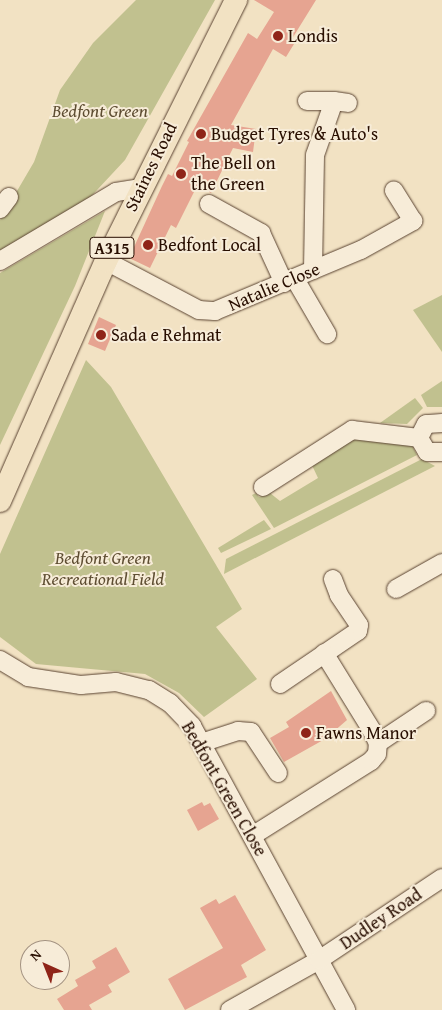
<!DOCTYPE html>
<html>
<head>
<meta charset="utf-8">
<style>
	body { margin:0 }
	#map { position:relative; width:442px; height:1010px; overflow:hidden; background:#f2e2c3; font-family:"Gentium Book Plus",serif }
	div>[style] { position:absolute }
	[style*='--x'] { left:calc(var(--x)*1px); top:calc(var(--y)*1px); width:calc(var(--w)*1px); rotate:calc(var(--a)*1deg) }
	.green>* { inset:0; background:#c1c18f }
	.building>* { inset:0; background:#e6a491 }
	.roads { filter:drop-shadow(0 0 1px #5a4331) drop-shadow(0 0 1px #5a4331) }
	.minor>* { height:18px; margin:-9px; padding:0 9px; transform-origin:9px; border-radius:9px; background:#f7ecd8 }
	.major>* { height:22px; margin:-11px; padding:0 11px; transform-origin:11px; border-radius:11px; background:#f2e2c3 }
	.dots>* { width:14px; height:14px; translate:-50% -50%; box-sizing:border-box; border:2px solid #f7ecd8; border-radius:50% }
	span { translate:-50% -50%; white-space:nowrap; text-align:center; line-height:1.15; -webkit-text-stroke:4px #f7ecd8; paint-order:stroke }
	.shield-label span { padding:1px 4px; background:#f7ecd8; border:1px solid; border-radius:4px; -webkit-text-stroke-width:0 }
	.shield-label { font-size:16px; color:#280e00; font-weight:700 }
	.poi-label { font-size:18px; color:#280e00 }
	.left { translate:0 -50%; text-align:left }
	.park-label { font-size:18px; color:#5e4d32; font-style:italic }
	.street-label { font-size:18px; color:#280e00 }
	.north { position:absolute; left:20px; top:940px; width:50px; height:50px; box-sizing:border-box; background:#f7ecd8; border:1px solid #a49382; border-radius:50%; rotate:316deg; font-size:14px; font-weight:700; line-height:20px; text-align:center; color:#280e00 }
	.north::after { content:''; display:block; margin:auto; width:18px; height:22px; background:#8f2418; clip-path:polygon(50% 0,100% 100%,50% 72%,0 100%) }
</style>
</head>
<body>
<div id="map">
	<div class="green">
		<i style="clip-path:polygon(136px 0,215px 0,125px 160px,84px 204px,0 251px,0 220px,34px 162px,60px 90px,93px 43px)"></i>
		<i style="clip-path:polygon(105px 211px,75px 286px,0 445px,0 273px)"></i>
		<i style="clip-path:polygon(442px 295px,442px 352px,413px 310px)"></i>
		<i style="clip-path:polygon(86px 360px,111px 387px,242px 609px,216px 627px,257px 679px,204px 717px,179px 693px,145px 674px,36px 664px,0 637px,0 554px)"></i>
		<i style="clip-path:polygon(442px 381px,442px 407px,427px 407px,421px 395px)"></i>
		<i style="clip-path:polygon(415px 398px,423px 408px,407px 424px,380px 423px)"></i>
		<i style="clip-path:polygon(407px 435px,417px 455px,274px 528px,252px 495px,256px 493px,259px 497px,270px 493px,280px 501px,318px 478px,310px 461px,348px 439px)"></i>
		<i style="clip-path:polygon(422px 459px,435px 466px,224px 574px,226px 559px)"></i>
		<i style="clip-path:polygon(264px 520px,271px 529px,221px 553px,218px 548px)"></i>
	</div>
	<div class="building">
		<i style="clip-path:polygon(254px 0,316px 0,290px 42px,294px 44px,286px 57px,273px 49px,231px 125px,256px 129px,253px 152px,233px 148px,211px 193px,197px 186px,176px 228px,171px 225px,150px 268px,129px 258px,162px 186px,168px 174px,172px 176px,189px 142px,187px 141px,248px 33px,257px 39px,274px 12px)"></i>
		<i style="clip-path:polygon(99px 317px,116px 325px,105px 351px,88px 344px)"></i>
		<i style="clip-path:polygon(331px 691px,347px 720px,325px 739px,284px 762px,270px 738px,289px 727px,286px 722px)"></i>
		<i style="clip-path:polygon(202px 802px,204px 806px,210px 803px,219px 819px,198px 831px,187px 810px)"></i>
		<i style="clip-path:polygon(235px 895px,266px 950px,241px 965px,247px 977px,185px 1010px,168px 979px,223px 948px,200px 908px,216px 899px,219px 904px)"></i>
		<i style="clip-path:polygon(116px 947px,130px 972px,108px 985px,112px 992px,89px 1005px,92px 1010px,64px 1010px,57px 999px,78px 986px,75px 980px,96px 968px,92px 961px)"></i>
	</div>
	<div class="roads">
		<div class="minor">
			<i style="--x:307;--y:101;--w:27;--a:0"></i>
			<i style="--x:209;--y:204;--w:60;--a:29.1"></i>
			<i style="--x:261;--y:233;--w:55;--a:65.3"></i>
			<i style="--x:0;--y:209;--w:15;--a:-53"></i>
			<i style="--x:0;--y:261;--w:135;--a:-30.7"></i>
			<i style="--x:116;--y:192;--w:24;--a:-9"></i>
			<i style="--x:106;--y:261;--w:105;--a:27.8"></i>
			<i style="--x:199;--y:310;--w:16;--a:4"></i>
			<i style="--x:215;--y:311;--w:158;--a:-22.7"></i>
			<i style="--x:361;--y:250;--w:60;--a:-29.1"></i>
			<i style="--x:413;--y:221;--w:36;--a:-122"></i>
			<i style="--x:313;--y:270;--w:115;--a:-89"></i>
			<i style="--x:315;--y:155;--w:57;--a:-70.6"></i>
			<i style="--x:334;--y:101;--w:14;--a:8"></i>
			<i style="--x:295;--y:279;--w:64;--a:59.8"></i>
			<i style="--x:442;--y:423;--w:16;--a:176"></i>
			<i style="--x:426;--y:424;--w:16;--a:117"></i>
			<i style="--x:419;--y:438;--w:16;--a:60"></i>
			<i style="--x:427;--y:452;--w:15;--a:0"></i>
			<i style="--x:263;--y:487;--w:106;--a:-32.6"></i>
			<i style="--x:352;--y:430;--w:67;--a:6.8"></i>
			<i style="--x:396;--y:589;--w:53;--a:-29.5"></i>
			<i style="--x:0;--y:660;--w:33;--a:31"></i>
			<i style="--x:28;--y:677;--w:54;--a:8.6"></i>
			<i style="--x:81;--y:685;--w:35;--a:-5"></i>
			<i style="--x:116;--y:682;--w:34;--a:14"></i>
			<i style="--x:149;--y:690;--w:25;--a:32"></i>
			<i style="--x:170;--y:703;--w:32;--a:46"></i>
			<i style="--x:192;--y:726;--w:323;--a:61.5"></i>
			<i style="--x:280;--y:684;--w:94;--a:-34.2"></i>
			<i style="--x:358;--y:631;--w:6;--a:-81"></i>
			<i style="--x:359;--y:625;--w:36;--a:-124"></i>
			<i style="--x:339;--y:595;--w:17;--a:-111"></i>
			<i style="--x:201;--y:743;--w:39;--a:-18"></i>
			<i style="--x:238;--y:731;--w:13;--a:4"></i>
			<i style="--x:251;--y:732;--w:49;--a:56.6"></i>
			<i style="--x:378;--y:743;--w:58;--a:-33.7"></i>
			<i style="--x:252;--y:836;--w:141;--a:-32.2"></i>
			<i style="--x:371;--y:761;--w:9;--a:-49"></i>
			<i style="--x:377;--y:754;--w:11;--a:-85"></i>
			<i style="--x:378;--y:743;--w:16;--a:-117"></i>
			<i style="--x:371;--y:729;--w:89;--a:-121.7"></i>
			<i style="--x:230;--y:1010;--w:102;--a:-29.3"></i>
			<i style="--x:319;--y:960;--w:148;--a:-33.7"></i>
		</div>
		<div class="major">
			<i style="--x:0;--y:501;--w:262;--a:-66.2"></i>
			<i style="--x:106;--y:261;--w:292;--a:-63.5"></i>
		</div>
	</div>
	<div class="dots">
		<i style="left:278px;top:36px;background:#8f2418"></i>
		<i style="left:201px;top:134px;background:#8f2418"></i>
		<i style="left:181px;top:174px;background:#8f2418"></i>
		<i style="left:148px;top:245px;background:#8f2418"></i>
		<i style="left:101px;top:335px;background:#8f2418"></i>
		<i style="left:306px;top:733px;background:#8f2418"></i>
	</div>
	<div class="shield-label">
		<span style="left:112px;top:248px">A315</span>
	</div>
	<div class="poi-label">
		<span class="left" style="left:288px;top:36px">Londis</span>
		<span class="left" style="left:211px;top:134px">Budget Tyres &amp; Auto's</span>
		<span class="left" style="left:191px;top:174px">The Bell on<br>the Green</span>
		<span class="left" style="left:158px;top:245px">Bedfont Local</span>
		<span class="left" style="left:111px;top:335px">Sada e Rehmat</span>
		<span class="left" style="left:316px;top:733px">Fawns Manor</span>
	</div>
	<div class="park-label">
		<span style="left:100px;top:111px">Bedfont Green</span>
		<span style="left:103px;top:569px">Bedfont Green<br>Recreational Field</span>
	</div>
	<div class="street-label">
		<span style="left:151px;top:167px;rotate:-64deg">Staines Road</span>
		<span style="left:274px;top:287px;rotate:-23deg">Natalie Close</span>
		<span style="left:224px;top:789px;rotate:60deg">Bedfont Green Close</span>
		<span style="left:381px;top:919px;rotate:-34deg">Dudley Road</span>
	</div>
	<div class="north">N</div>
</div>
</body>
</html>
